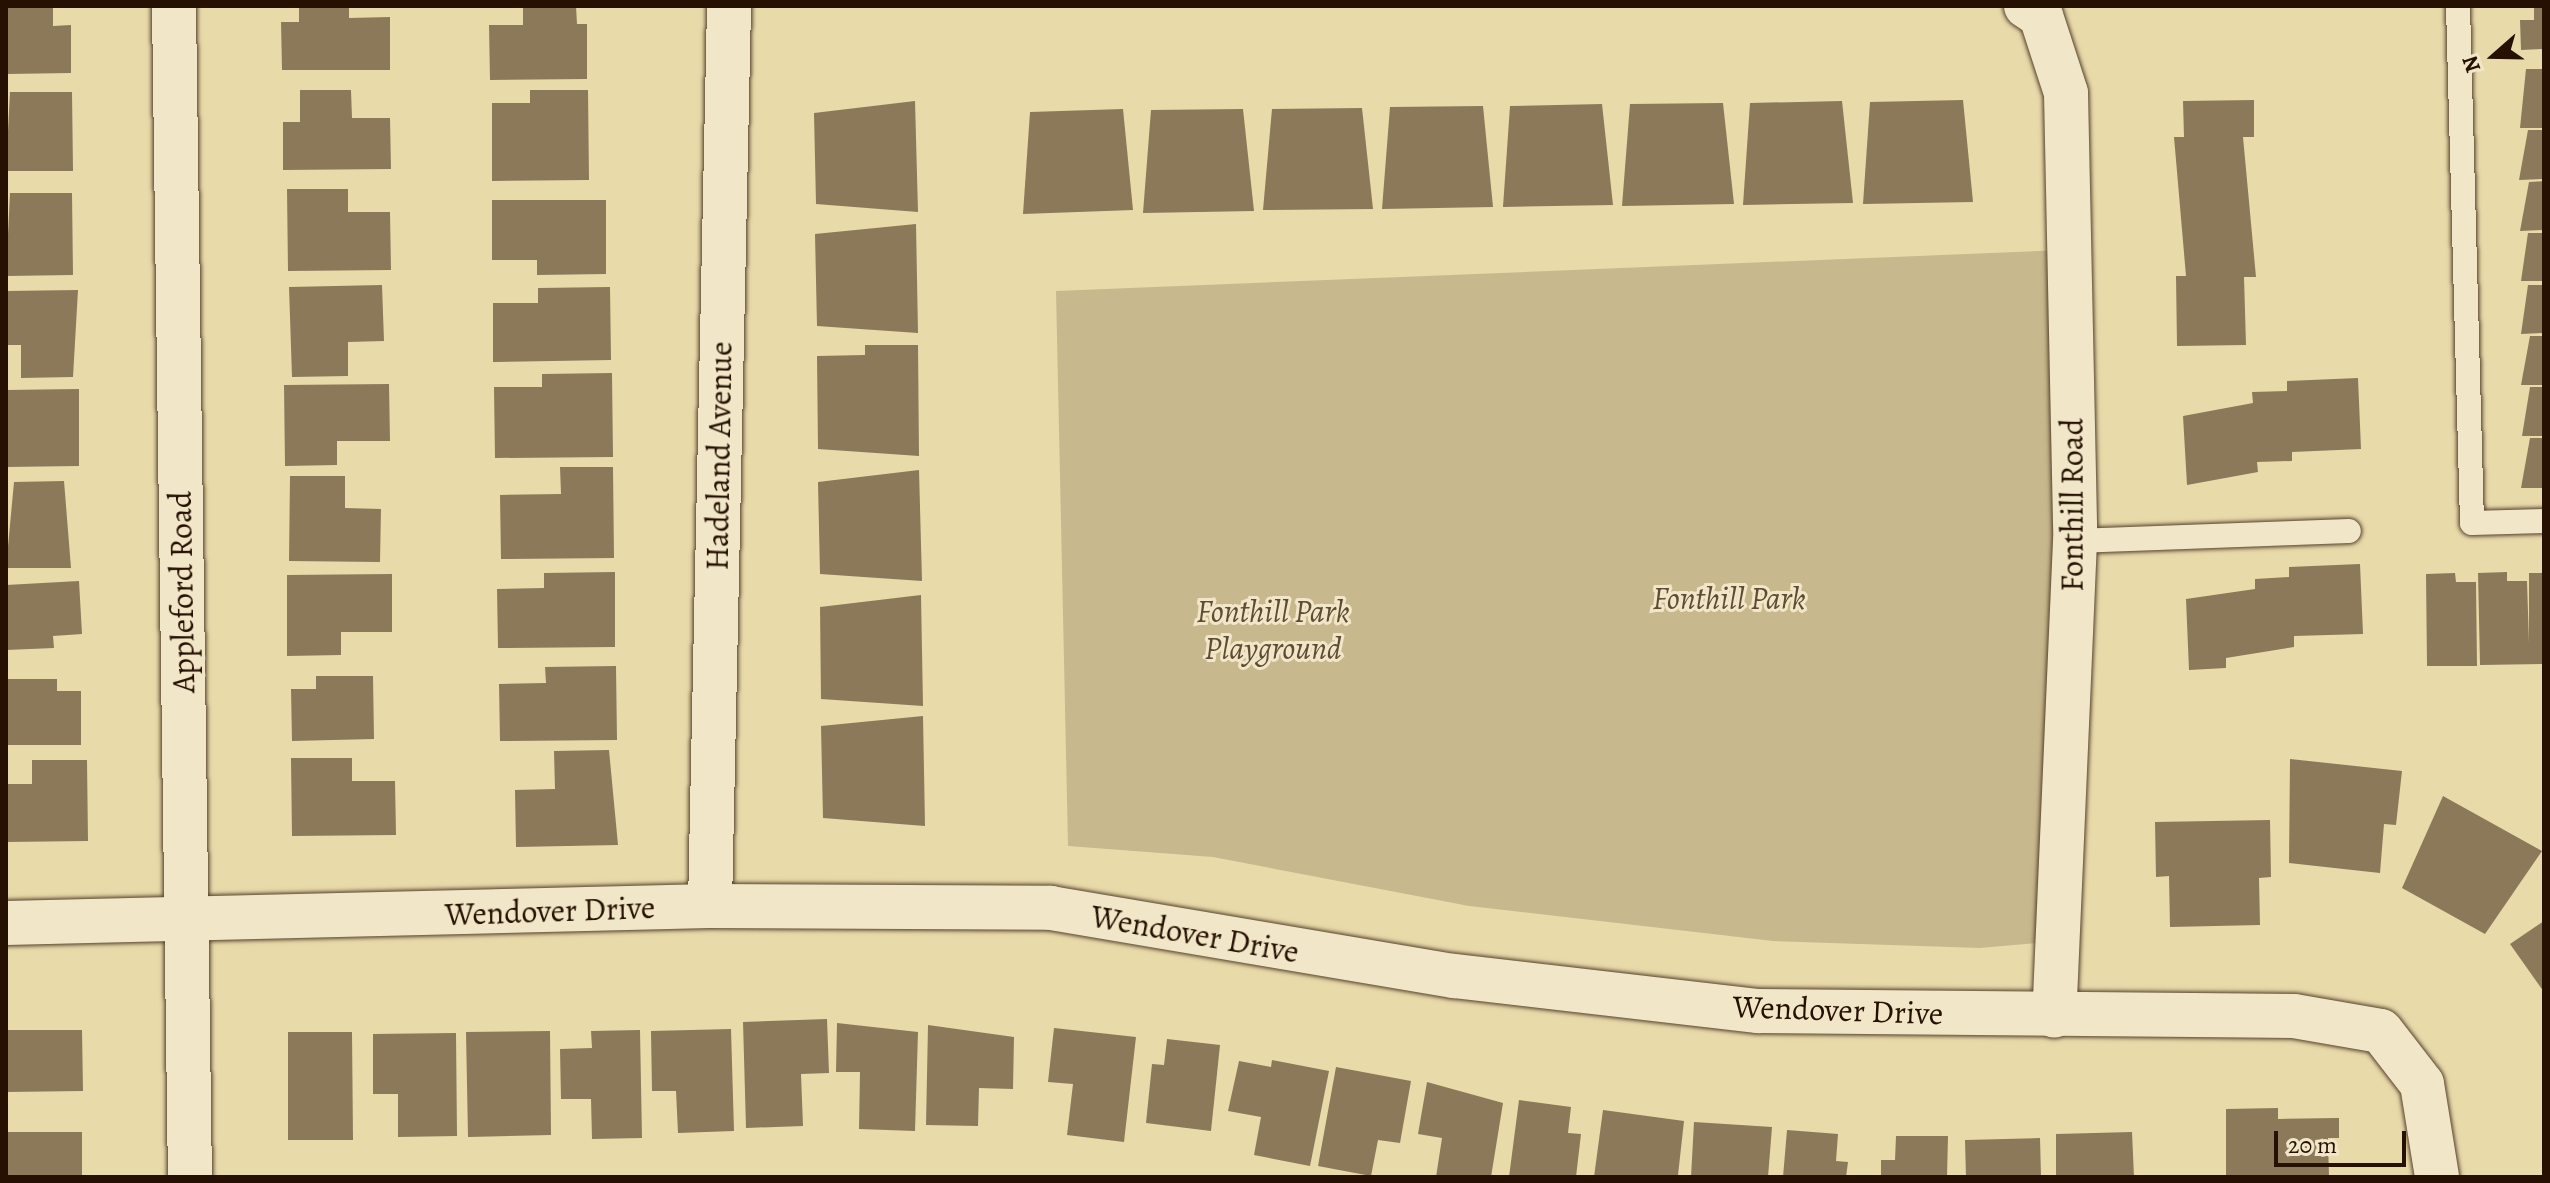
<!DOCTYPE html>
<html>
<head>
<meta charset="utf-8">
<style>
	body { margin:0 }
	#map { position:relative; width:2550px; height:1183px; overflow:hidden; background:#e9daaa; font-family:Alegreya,serif }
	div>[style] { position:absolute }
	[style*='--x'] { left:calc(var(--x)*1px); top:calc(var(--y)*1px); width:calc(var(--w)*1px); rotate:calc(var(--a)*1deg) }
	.green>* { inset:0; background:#c8b88d }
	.building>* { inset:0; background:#8b7959 }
	.roads { filter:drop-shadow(0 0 2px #56422c) drop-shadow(0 0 2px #56422c) }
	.service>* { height:24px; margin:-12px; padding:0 12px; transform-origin:12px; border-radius:12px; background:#f1e7c8 }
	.minor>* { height:44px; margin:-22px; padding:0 22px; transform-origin:22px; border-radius:22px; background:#f1e7c8 }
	span { translate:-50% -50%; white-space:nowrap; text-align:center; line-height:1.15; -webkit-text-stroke:6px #f1e7c8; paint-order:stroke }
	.street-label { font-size:32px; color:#251002 }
	.park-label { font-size:32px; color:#5e4b33; font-style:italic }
	.frame { position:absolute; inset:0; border:8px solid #251002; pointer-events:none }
	.north { position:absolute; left:2454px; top:16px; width:80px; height:80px; -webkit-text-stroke:6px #f1e7c8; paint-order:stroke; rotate:250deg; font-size:22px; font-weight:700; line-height:32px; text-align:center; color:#251002 }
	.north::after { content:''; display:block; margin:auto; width:28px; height:36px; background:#251002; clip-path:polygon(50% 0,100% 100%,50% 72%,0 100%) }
	.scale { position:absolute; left:2274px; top:1131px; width:132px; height:36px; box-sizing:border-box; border:4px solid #251002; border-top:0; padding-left:10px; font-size:24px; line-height:28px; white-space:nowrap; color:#251002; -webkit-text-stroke:6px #f1e7c8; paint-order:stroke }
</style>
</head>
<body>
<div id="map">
	<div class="green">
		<i style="clip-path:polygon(2065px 250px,2064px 913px,2036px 943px,1980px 948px,1773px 941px,1469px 906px,1213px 857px,1068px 846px,1056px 291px)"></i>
	</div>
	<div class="building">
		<i style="clip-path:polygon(6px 6px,53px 6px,53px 26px,71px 25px,71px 73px,6px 74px)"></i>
		<i style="clip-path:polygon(299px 6px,349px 6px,349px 18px,390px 17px,390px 70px,282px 70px,281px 22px,299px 22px)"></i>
		<i style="clip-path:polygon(523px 6px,576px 6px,577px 24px,587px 24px,587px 79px,490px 80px,489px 25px,523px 25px)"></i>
		<i style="clip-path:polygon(2534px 6px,2544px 6px,2544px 49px,2521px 50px,2520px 20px,2534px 20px)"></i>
		<i style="clip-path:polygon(2526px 69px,2544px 69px,2544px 128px,2520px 128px)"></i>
		<i style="clip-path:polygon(300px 90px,351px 90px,352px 118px,390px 118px,391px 169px,283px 170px,283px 122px,300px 122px)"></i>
		<i style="clip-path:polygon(530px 90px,588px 90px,589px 180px,492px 181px,492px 103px,530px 103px)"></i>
		<i style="clip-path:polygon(10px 92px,72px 92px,73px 171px,6px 171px)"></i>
		<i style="clip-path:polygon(1963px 100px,1973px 202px,1863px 204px,1870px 102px)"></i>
		<i style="clip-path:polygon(2254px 100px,2254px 137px,2243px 137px,2256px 277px,2244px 277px,2246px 345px,2177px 346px,2176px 276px,2186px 276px,2174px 137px,2184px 137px,2183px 101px)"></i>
		<i style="clip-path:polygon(915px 101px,918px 212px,816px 204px,814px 113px)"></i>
		<i style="clip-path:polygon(1842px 101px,1853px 203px,1743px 205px,1750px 103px)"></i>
		<i style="clip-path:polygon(1723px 103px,1734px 204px,1622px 206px,1630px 104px)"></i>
		<i style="clip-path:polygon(1602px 104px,1613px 205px,1503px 207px,1510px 106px)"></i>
		<i style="clip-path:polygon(1483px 106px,1493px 207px,1382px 209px,1390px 107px)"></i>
		<i style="clip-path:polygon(1362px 108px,1373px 209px,1263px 210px,1272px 109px)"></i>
		<i style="clip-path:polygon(1123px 109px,1133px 210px,1023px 214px,1030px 112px)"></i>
		<i style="clip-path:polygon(1243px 109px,1254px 211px,1143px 213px,1151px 110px)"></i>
		<i style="clip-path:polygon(2528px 130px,2544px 130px,2544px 179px,2519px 180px)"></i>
		<i style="clip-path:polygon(2544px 181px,2544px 230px,2520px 231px,2529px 182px)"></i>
		<i style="clip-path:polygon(287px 189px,348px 189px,348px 212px,390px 212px,391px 270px,288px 271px)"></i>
		<i style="clip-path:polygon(10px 193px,72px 193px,73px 275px,6px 276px)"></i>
		<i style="clip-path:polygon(492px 200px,606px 200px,606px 274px,537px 275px,537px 260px,492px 260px)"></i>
		<i style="clip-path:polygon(916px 224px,918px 333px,817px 326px,815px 234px)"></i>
		<i style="clip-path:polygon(2528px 233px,2544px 233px,2544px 281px,2521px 281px)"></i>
		<i style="clip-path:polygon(382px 285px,384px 341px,348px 342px,348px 376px,292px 377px,289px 287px)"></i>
		<i style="clip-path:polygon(2528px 285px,2544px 285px,2544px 333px,2521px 334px)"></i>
		<i style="clip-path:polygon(610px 287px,611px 360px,493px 362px,493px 303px,538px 303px,538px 288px)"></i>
		<i style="clip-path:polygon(78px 290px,73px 377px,21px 378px,21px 345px,6px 345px,6px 291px)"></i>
		<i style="clip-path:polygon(2530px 336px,2544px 336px,2544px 385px,2521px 385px)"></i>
		<i style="clip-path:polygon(865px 345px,918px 345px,919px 456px,818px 449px,817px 356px,865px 355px)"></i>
		<i style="clip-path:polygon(612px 373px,613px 457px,495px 458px,494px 387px,542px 387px,542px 374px)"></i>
		<i style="clip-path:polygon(2358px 378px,2361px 449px,2292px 452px,2292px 461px,2257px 462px,2258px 472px,2187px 485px,2183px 416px,2253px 403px,2252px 392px,2287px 391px,2287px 381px)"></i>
		<i style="clip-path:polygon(389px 384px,390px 441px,337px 441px,337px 465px,285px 466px,284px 385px)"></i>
		<i style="clip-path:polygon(2530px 387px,2544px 387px,2544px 436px,2522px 436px)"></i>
		<i style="clip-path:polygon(79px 389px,79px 466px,6px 467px,6px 390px)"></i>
		<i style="clip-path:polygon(2530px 438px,2544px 438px,2544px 488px,2521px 488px)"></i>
		<i style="clip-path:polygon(560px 467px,613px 467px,614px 558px,501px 559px,500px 495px,561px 494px)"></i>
		<i style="clip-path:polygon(919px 470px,922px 581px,820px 574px,818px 482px)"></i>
		<i style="clip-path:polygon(290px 476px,345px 476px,345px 508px,381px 509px,380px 562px,289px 561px)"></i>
		<i style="clip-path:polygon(64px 481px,71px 568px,6px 568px,14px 482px)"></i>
		<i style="clip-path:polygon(2360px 564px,2363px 634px,2294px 636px,2294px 647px,2226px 658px,2226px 668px,2189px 670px,2186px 599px,2255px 589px,2255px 579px,2289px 577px,2289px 567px)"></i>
		<i style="clip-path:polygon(615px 572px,615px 647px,498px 648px,497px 589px,544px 588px,544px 573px)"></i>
		<i style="clip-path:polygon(2507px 572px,2507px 581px,2527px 581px,2529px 643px,2529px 573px,2544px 573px,2544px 664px,2480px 665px,2478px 573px)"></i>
		<i style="clip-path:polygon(2455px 573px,2456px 582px,2476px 582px,2477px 666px,2427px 666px,2426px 574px)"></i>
		<i style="clip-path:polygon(392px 574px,392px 632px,341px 632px,341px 655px,287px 656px,287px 575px)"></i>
		<i style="clip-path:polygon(79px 581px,82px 634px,53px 636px,54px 648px,6px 650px,6px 585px)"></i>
		<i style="clip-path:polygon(921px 595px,923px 706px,821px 699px,820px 607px)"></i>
		<i style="clip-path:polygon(616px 666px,617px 740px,500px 741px,499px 684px,546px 683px,545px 667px)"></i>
		<i style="clip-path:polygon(316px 676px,373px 676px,374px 739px,292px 741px,291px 689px,316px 689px)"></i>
		<i style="clip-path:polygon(6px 679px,57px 679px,57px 691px,81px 691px,81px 745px,6px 745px)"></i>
		<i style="clip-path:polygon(923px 716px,925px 826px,823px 818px,821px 726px)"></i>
		<i style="clip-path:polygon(609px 750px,618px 845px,516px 847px,515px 790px,555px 789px,554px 751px)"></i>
		<i style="clip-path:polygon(291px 758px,352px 758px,352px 781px,395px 781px,396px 835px,292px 836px)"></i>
		<i style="clip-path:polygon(2290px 759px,2402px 771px,2396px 825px,2384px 824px,2380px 873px,2289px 863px)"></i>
		<i style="clip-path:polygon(32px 760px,87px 760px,88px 841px,6px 842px,6px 784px,32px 784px)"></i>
		<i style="clip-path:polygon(2443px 796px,2542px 851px,2485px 934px,2402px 888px)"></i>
		<i style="clip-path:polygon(2270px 820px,2271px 877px,2259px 878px,2260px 925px,2170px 927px,2169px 876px,2156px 877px,2155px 822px)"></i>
		<i style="clip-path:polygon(2544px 921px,2544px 992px,2510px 944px)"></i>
		<i style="clip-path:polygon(827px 1019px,829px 1073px,801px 1074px,803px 1126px,746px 1128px,743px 1022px)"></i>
		<i style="clip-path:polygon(837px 1023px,918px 1032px,915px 1131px,859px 1129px,860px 1072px,836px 1072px)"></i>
		<i style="clip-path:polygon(928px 1025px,1014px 1037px,1013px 1089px,979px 1088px,978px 1126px,926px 1125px)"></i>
		<i style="clip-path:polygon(1054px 1028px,1136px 1037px,1124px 1142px,1067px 1135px,1073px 1084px,1048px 1082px)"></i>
		<i style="clip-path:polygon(731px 1029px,734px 1131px,678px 1133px,676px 1091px,652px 1091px,651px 1031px)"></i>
		<i style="clip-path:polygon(6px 1030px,82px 1030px,83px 1091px,6px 1092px)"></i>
		<i style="clip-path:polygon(640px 1030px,642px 1138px,592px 1139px,591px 1099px,561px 1099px,560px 1049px,592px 1048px,591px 1031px)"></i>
		<i style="clip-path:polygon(550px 1031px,551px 1135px,468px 1137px,466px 1032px)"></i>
		<i style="clip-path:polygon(288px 1032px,352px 1032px,353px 1140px,288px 1140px)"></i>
		<i style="clip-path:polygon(456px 1033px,457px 1136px,398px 1137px,398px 1094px,373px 1094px,373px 1034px)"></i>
		<i style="clip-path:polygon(1167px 1039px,1220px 1045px,1211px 1131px,1146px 1123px,1152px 1064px,1164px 1065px)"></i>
		<i style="clip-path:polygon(1272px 1060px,1329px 1071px,1310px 1166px,1254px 1155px,1261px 1117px,1228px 1111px,1239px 1061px,1271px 1067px)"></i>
		<i style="clip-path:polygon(1336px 1067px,1411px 1081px,1400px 1143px,1378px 1140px,1371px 1176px,1318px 1166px)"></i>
		<i style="clip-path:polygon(1427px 1082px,1503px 1103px,1491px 1177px,1436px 1177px,1442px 1138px,1418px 1134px)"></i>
		<i style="clip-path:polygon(1519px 1100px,1571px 1107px,1568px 1133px,1581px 1134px,1576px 1177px,1509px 1177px)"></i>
		<i style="clip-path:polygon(2278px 1108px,2278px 1119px,2339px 1118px,2339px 1138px,2328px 1138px,2329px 1177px,2226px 1177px,2226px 1109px)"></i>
		<i style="clip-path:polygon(1603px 1110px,1684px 1121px,1678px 1175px,1594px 1177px)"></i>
		<i style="clip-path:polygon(1694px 1122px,1772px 1127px,1768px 1177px,1691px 1177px)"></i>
		<i style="clip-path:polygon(1787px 1130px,1838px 1134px,1836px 1161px,1848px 1162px,1846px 1177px,1783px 1177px)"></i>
		<i style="clip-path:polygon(6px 1132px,82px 1132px,82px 1177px,6px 1177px)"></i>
		<i style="clip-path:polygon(2132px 1132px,2134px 1177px,2056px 1177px,2056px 1134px)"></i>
		<i style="clip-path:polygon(1896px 1136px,1948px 1136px,1947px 1177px,1881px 1177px,1881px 1160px,1895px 1160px)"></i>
		<i style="clip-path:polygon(2040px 1138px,2041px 1177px,1966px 1177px,1965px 1140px)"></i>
	</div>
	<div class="roads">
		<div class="service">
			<i style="--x:2458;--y:6;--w:517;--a:88.45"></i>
			<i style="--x:2472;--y:523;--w:72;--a:-1.6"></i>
			<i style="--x:2075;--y:541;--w:274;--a:-2.1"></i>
		</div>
		<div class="minor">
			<i style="--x:174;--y:6;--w:1171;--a:89.22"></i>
			<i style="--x:2026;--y:6;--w:18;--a:34"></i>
			<i style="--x:2041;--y:16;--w:81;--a:72"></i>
			<i style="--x:2066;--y:93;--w:448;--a:88.8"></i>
			<i style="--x:2075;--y:541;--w:475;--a:92.5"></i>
			<i style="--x:710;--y:906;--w:900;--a:-88.79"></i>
			<i style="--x:6;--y:923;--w:704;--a:-1.38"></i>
			<i style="--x:710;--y:906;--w:341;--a:0.3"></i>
			<i style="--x:1051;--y:908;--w:409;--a:9.6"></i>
			<i style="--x:1454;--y:976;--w:306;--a:6.6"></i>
			<i style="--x:1758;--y:1011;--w:536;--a:0.53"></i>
			<i style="--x:2294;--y:1016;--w:88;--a:9.8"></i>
			<i style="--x:2381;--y:1031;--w:67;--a:52.3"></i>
			<i style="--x:2422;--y:1084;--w:94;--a:80.8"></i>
		</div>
	</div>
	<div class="street-label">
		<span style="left:719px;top:456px;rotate:-89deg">Hadeland Avenue</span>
		<span style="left:2072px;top:505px;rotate:-90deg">Fonthill Road</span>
		<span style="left:182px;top:592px;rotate:-91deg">Appleford Road</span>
		<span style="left:550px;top:911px;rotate:-2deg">Wendover Drive</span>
		<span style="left:1195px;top:934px;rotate:10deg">Wendover Drive</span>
		<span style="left:1838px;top:1010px;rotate:2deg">Wendover Drive</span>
	</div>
	<div class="park-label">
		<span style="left:1729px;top:598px">Fonthill Park</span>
		<span style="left:1273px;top:630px">Fonthill Park<br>Playground</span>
	</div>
	<div class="frame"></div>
	<div class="north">N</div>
	<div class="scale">20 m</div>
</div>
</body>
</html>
